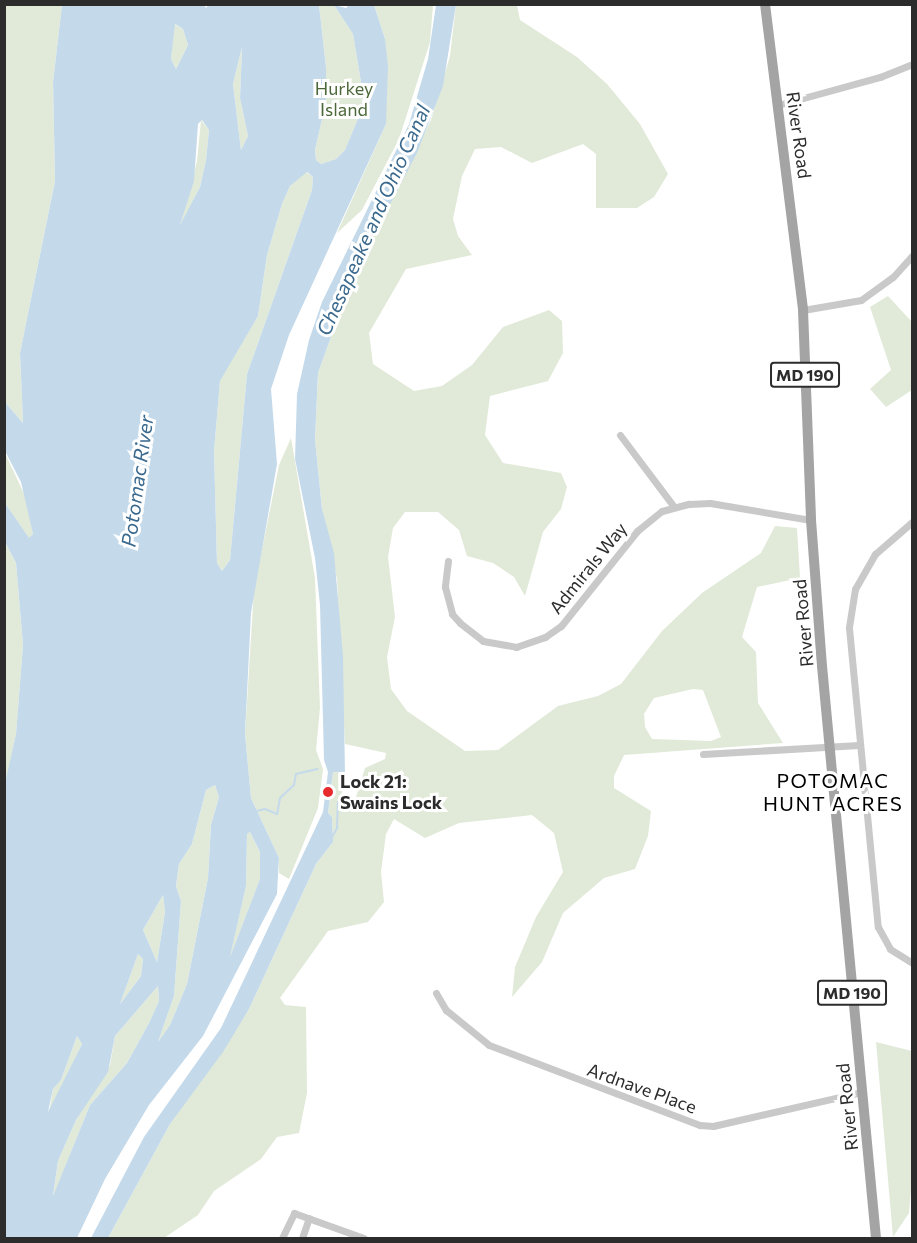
<!DOCTYPE html>
<html>
<head>
<meta charset="utf-8">
<style>
	body { margin:0 }
	#map { position:relative; width:917px; height:1243px; overflow:hidden; background:#fff; font-family:Commissioner,sans-serif }
	div>[style] { position:absolute }
	[style*='--x'] { left:calc(var(--x)*1px); top:calc(var(--y)*1px); width:calc(var(--w)*1px); rotate:calc(var(--a)*1deg) }
	.green>* { inset:0; background:#e1ead8 }
	.water>* { inset:0; background:#c4daeb }
	.stream>* { height:2px; margin:-1px; padding:0 1px; transform-origin:1px; border-radius:1px; background:#c4daeb }
	.street>* { height:7px; margin:-3.5px; padding:0 3.5px; transform-origin:3.5px; border-radius:3.5px; background:#c9c9c9 }
	.primary>* { height:10px; margin:-5px; padding:0 5px; transform-origin:5px; border-radius:5px; background:#a4a4a4 }
	.dots>* { width:16px; height:16px; translate:-50% -50%; box-sizing:border-box; border:3px solid #fff; border-radius:50% }
	span { translate:-50% -50%; white-space:nowrap; text-align:center; line-height:1.15; -webkit-text-stroke:6px #fff; paint-order:stroke }
	.shield-label span { padding:2px 4px; background:#fff; border:2px solid; border-radius:4px; -webkit-text-stroke-width:0 }
	.shield-label { font-size:16px; color:#2c2c2c; font-weight:700 }
	.park-label { font-size:18px; color:#4c6739 }
	.street-label { font-size:18px; color:#2c2c2c }
	.poi-label { font-size:18px; color:#2c2c2c; font-weight:700 }
	.left { translate:0 -50%; text-align:left }
	.water-label { font-size:20px; color:#3a698e; font-style:italic }
	.neighbourhood-label { font-size:20px; color:#000; letter-spacing:1.5px }
	.frame { position:absolute; inset:0; border:6px solid #2c2c2c; pointer-events:none }
</style>
</head>
<body>
<div id="map">
	<div class="green">
		<i style="clip-path:polygon(4px 5px,62px 5px,53px 82px,55px 181px,20px 353px,23px 423px,4px 401px)"></i>
		<i style="clip-path:polygon(319px 5px,334px 5px,353px 34px,363px 94px,361px 111px,345px 150px,336px 159px,321px 164px,316px 160px,315px 150px,326px 102px,326px 67px)"></i>
		<i style="clip-path:polygon(374px 5px,433px 5px,430px 42px,399px 139px,362px 210px,337px 233px,386px 124px,385px 39px)"></i>
		<i style="clip-path:polygon(evenodd,456px 5px,517px 5px,520px 20px,577px 57px,607px 84px,640px 124px,668px 174px,654px 197px,637px 208px,596px 208px,596px 154px,583px 144px,532px 163px,501px 147px,475px 149px,462px 176px,453px 219px,458px 236px,472px 255px,406px 269px,369px 333px,373px 364px,414px 391px,442px 386px,472px 365px,503px 327px,549px 310px,562px 321px,563px 353px,548px 381px,490px 396px,485px 435px,503px 463px,561px 473px,567px 487px,561px 509px,543px 532px,525px 596px,514px 577px,493px 563px,467px 556px,459px 530px,438px 512px,405px 512px,393px 528px,388px 557px,395px 617px,387px 657px,391px 689px,407px 711px,465px 751px,498px 750px,558px 706px,598px 696px,621px 684px,662px 631px,702px 593px,761px 553px,775px 526px,797px 528px,800px 578px,757px 587px,742px 637px,756px 652px,758px 703px,783px 743px,624px 755px,614px 776px,614px 788px,651px 811px,648px 836px,635px 869px,604px 878px,563px 913px,542px 962px,512px 997px,515px 967px,536px 917px,563px 872px,554px 833px,532px 815px,459px 823px,425px 838px,394px 819px,386px 834px,381px 872px,384px 902px,368px 922px,328px 931px,280px 998px,285px 1005px,306px 1007px,307px 1093px,299px 1133px,277px 1137px,261px 1159px,214px 1191px,198px 1215px,164px 1238px,108px 1238px,170px 1124px,249px 1009px,316px 864px,333px 842px,332px 817px,328px 813px,333px 772px,345px 773px,341px 799px,346px 800px,356px 797px,365px 768px,385px 759px,386px 753px,345px 744px,337px 579px,322px 509px,315px 439px,318px 373px,354px 273px,431px 120px,450px 56px,456px 5px,693px 689px,703px 690px,721px 737px,711px 741px,652px 739px,645px 727px,644px 714px,654px 698px,693px 689px)"></i>
		<i style="clip-path:polygon(174px 24px,183px 29px,188px 45px,176px 69px,171px 59px)"></i>
		<i style="clip-path:polygon(242px 47px,240px 98px,248px 136px,241px 150px,233px 84px)"></i>
		<i style="clip-path:polygon(201px 120px,209px 130px,206px 160px,200px 187px,180px 226px,197px 161px)"></i>
		<i style="clip-path:polygon(306px 172px,313px 177px,312px 190px,247px 374px,230px 560px,222px 571px,217px 563px,214px 451px,220px 380px,258px 316px,267px 255px,282px 204px,290px 186px)"></i>
		<i style="clip-path:polygon(888px 296px,912px 322px,912px 390px,886px 407px,870px 389px,891px 370px,870px 307px)"></i>
		<i style="clip-path:polygon(291px 438px,315px 578px,320px 708px,316px 750px,323px 769px,318px 808px,289px 879px,279px 873px,279px 858px,251px 798px,245px 734px,254px 589px,279px 465px)"></i>
		<i style="clip-path:polygon(4px 451px,26px 498px,33px 534px,29px 539px,5px 503px)"></i>
		<i style="clip-path:polygon(5px 542px,16px 563px,23px 645px,16px 734px,5px 788px)"></i>
		<i style="clip-path:polygon(215px 785px,219px 797px,211px 825px,208px 878px,187px 984px,170px 1025px,158px 1042px,174px 996px,181px 901px,176px 886px,179px 864px,192px 844px,206px 790px)"></i>
		<i style="clip-path:polygon(250px 832px,260px 852px,260px 879px,229px 960px,246px 886px,247px 834px)"></i>
		<i style="clip-path:polygon(163px 895px,165px 912px,157px 962px,143px 930px)"></i>
		<i style="clip-path:polygon(138px 954px,143px 959px,141px 976px,120px 1004px)"></i>
		<i style="clip-path:polygon(158px 986px,159px 1001px,149px 1023px,127px 1063px,90px 1105px,53px 1197px,58px 1161px,76px 1120px,110px 1065px,115px 1036px)"></i>
		<i style="clip-path:polygon(77px 1036px,82px 1044px,49px 1112px,53px 1089px,61px 1080px)"></i>
		<i style="clip-path:polygon(876px 1042px,912px 1051px,912px 1178px,909px 1213px,893px 1237px)"></i>
	</div>
	<div class="water">
		<i style="clip-path:polygon(evenodd,203px 4px,206px 8px,209px 4px,319px 5px,326px 67px,326px 102px,315px 150px,316px 160px,321px 164px,336px 159px,345px 150px,361px 111px,363px 94px,353px 34px,334px 5px,346px 8px,349px 5px,374px 5px,385px 39px,388px 66px,386px 124px,289px 335px,271px 389px,277px 464px,251px 613px,245px 734px,251px 798px,279px 858px,277px 894px,203px 1036px,149px 1105px,105px 1179px,77px 1238px,5px 1238px,4px 788px,16px 734px,23px 645px,16px 563px,5px 542px,5px 503px,29px 538px,33px 534px,21px 482px,5px 451px,4px 401px,23px 423px,20px 353px,55px 181px,53px 82px,62px 5px,203px 4px,175px 24px,183px 29px,188px 45px,176px 69px,171px 59px,175px 24px,203px 4px,242px 47px,240px 98px,248px 136px,241px 150px,233px 84px,242px 47px,203px 4px,202px 120px,209px 130px,206px 160px,200px 187px,180px 225px,194px 181px,198px 124px,202px 120px,203px 4px,307px 172px,313px 177px,312px 190px,247px 374px,230px 560px,222px 571px,217px 563px,214px 451px,220px 381px,258px 316px,267px 255px,282px 204px,290px 186px,307px 172px,203px 4px,215px 785px,219px 797px,211px 825px,208px 878px,187px 984px,170px 1025px,158px 1042px,174px 996px,181px 901px,176px 886px,179px 864px,192px 844px,206px 790px,215px 785px,203px 4px,250px 832px,260px 852px,260px 879px,230px 957px,246px 886px,247px 834px,250px 832px,203px 4px,163px 895px,165px 912px,157px 962px,143px 930px,163px 895px,203px 4px,138px 954px,143px 959px,141px 976px,120px 1004px,138px 954px,203px 4px,158px 986px,159px 1001px,149px 1023px,127px 1063px,90px 1105px,53px 1196px,58px 1161px,76px 1120px,108px 1072px,115px 1036px,158px 986px,203px 4px,77px 1036px,82px 1044px,48px 1112px,53px 1089px,61px 1080px,77px 1036px)"></i>
		<i style="clip-path:polygon(436px 5px,456px 5px,443px 86px,417px 153px,354px 273px,318px 373px,315px 439px,322px 509px,334px 553px,343px 656px,345px 773px,333px 772px,328px 813px,332px 817px,333px 842px,316px 864px,249px 1009px,223px 1052px,170px 1124px,108px 1238px,91px 1238px,144px 1137px,221px 1028px,323px 812px,328px 772px,324px 760px,320px 605px,315px 558px,295px 459px,297px 394px,309px 340px,322px 302px,409px 124px,428px 59px)"></i>
	</div>
	<div class="stream">
		<i style="--x:257;--y:811;--w:8;--a:-14"></i>
		<i style="--x:265;--y:809;--w:13;--a:23"></i>
		<i style="--x:277;--y:814;--w:16;--a:-79"></i>
		<i style="--x:280;--y:798;--w:19;--a:-43"></i>
		<i style="--x:294;--y:785;--w:11;--a:-80"></i>
		<i style="--x:296;--y:774;--w:22;--a:-13"></i>
		<i style="--x:331;--y:839;--w:13;--a:-61"></i>
		<i style="--x:337;--y:828;--w:26;--a:-88"></i>
	</div>
	<div class="street">
		<i style="--x:778;--y:105;--w:106;--a:-15.4"></i>
		<i style="--x:880;--y:77;--w:35;--a:-22"></i>
		<i style="--x:803;--y:310;--w:59;--a:-9.8"></i>
		<i style="--x:861;--y:300;--w:39;--a:-36"></i>
		<i style="--x:893;--y:277;--w:28;--a:-48"></i>
		<i style="--x:620;--y:435;--w:90;--a:53.1"></i>
		<i style="--x:912;--y:522;--w:49;--a:139.1"></i>
		<i style="--x:875;--y:554;--w:40;--a:119.7"></i>
		<i style="--x:855;--y:589;--w:39;--a:99"></i>
		<i style="--x:849;--y:628;--w:300;--a:84.5"></i>
		<i style="--x:878;--y:927;--w:25;--a:61"></i>
		<i style="--x:890;--y:949;--w:26;--a:32"></i>
		<i style="--x:448;--y:561;--w:26;--a:97"></i>
		<i style="--x:445;--y:587;--w:28;--a:75"></i>
		<i style="--x:452;--y:614;--w:12;--a:48"></i>
		<i style="--x:460;--y:623;--w:29;--a:38"></i>
		<i style="--x:483;--y:641;--w:34;--a:10"></i>
		<i style="--x:516;--y:647;--w:31;--a:-19"></i>
		<i style="--x:545;--y:637;--w:19;--a:-35"></i>
		<i style="--x:561;--y:626;--w:122;--a:-51.3"></i>
		<i style="--x:637;--y:531;--w:32;--a:-39"></i>
		<i style="--x:662;--y:511;--w:28;--a:-15"></i>
		<i style="--x:689;--y:504;--w:21;--a:-3"></i>
		<i style="--x:710;--y:503;--w:102;--a:9.6"></i>
		<i style="--x:703;--y:754;--w:156;--a:-3.3"></i>
		<i style="--x:436;--y:993;--w:20;--a:60"></i>
		<i style="--x:446;--y:1010;--w:55;--a:39.1"></i>
		<i style="--x:489;--y:1045;--w:226;--a:20.8"></i>
		<i style="--x:700;--y:1125;--w:13;--a:4"></i>
		<i style="--x:713;--y:1126;--w:153;--a:-12.9"></i>
		<i style="--x:282;--y:1238;--w:28;--a:-64"></i>
		<i style="--x:294;--y:1213;--w:74;--a:19.7"></i>
		<i style="--x:302;--y:1238;--w:21;--a:-71"></i>
	</div>
	<div class="primary">
		<i style="--x:765;--y:4;--w:308;--a:82.9"></i>
		<i style="--x:803;--y:310;--w:210;--a:87.8"></i>
		<i style="--x:811;--y:520;--w:146;--a:85.7"></i>
		<i style="--x:822;--y:666;--w:575;--a:84.61"></i>
	</div>
	<div class="dots">
		<i style="left:328px;top:792px;background:#e72a2e"></i>
	</div>
	<div class="shield-label">
		<span style="left:805px;top:375px">MD 190</span>
		<span style="left:852px;top:993px">MD 190</span>
	</div>
	<div class="park-label">
		<span style="left:344px;top:99px">Hurkey<br>Island</span>
	</div>
	<div class="street-label">
		<span style="left:799px;top:135px;rotate:82deg">River Road</span>
		<span style="left:588px;top:568px;rotate:-51deg">Admirals Way</span>
		<span style="left:803px;top:623px;rotate:-95deg">River Road</span>
		<span style="left:642px;top:1088px;rotate:20deg">Ardnave Place</span>
		<span style="left:847px;top:1107px;rotate:-96deg">River Road</span>
	</div>
	<div class="poi-label">
		<span class="left" style="left:340px;top:792px">Lock 21:<br>Swains Lock</span>
	</div>
	<div class="water-label">
		<span style="left:373px;top:220px;rotate:-66deg">Chesapeake and Ohio Canal</span>
		<span style="left:137px;top:481px;rotate:-82deg">Potomac River</span>
	</div>
	<div class="neighbourhood-label">
		<span style="left:833px;top:792px">POTOMAC<br>HUNT ACRES</span>
	</div>
	<div class="frame"></div>
</div>
</body>
</html>
